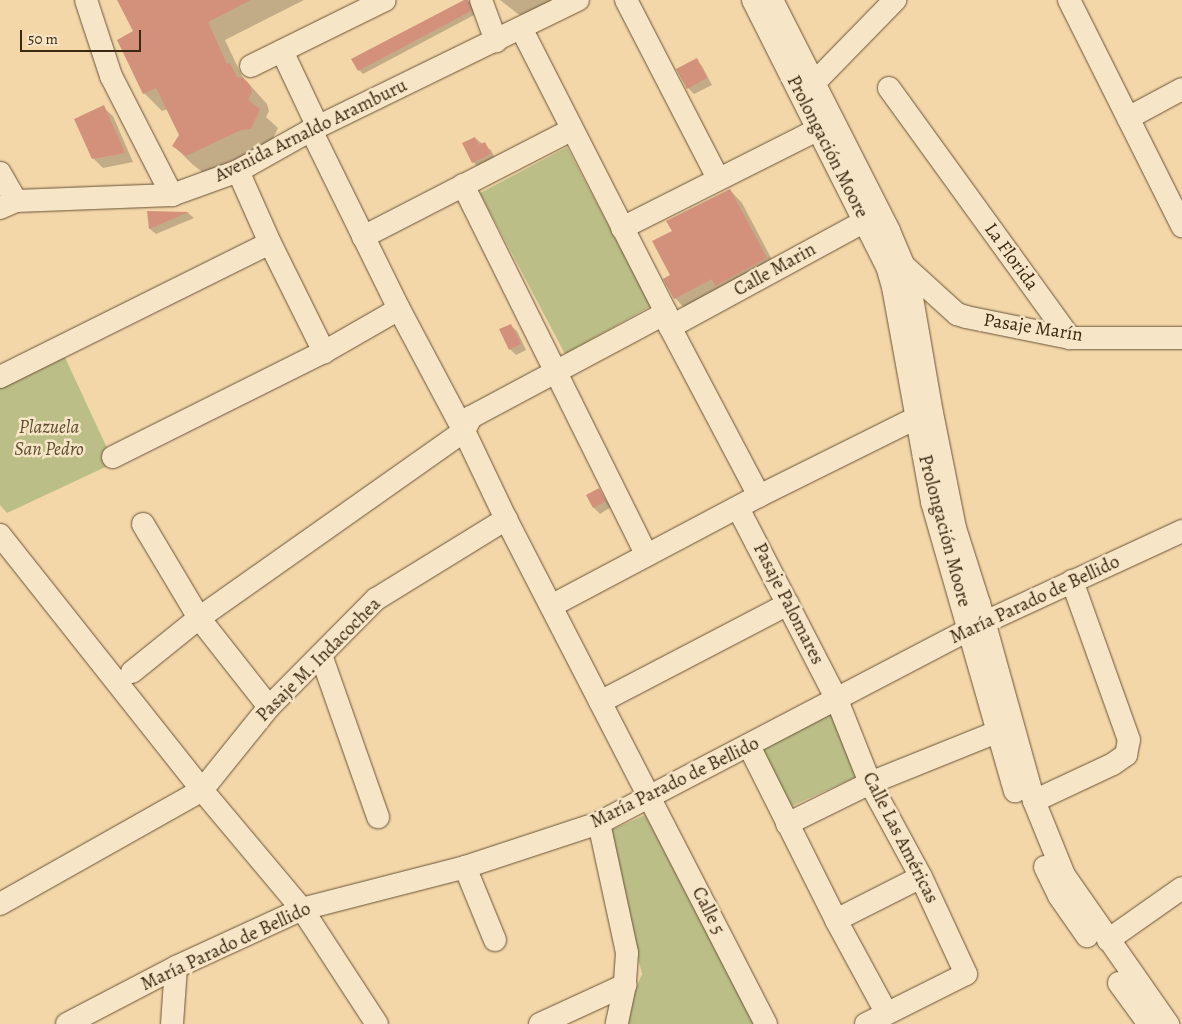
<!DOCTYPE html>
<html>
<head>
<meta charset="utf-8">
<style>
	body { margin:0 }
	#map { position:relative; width:1182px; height:1024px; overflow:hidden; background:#f3d7a9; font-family:Alegreya,serif }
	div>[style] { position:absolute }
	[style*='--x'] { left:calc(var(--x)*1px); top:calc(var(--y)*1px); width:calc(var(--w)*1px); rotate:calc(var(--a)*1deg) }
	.green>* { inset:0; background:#bbbe87 }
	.shadow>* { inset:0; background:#0003 }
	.building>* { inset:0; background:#d3917c }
	.roads { filter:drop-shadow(0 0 1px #695437) drop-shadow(0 0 1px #695437) }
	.minor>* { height:22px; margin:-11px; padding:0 11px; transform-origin:11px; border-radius:11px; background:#f7e5c7 }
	span { translate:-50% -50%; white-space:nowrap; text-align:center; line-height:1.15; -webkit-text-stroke:5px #f7e5c7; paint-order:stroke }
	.street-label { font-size:19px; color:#3b2811 }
	.park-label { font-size:19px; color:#5b4e2e; font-style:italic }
	.scale { position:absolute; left:20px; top:30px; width:121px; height:22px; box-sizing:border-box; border:2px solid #3b2811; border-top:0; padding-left:6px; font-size:15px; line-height:18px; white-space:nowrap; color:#3b2811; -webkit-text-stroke:4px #f7e5c7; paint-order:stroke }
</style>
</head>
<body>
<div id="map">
	<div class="green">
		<i style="clip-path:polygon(567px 147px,651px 306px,565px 354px,480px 193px)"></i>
		<i style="clip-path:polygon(62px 351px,114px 463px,7px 513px,0 505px,0 382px)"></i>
		<i style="clip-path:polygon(831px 713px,862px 774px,788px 808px,758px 750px)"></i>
		<i style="clip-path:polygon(645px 815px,755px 1024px,621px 1024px,642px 974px,607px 832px)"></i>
	</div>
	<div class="shadow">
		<i style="clip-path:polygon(118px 0,304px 0,225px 40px,242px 76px,267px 104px,269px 111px,266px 117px,278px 128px,269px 147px,259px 148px,205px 174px,192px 164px,174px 146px,181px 135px,168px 109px,162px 111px,144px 93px,135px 32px)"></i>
		<i style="clip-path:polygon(466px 0,472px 3px,474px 15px,363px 74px,359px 70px)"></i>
		<i style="clip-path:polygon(500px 0,564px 0,526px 17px,518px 14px)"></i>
		<i style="clip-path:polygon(696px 60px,702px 66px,712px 85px,694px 94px,688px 88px)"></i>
		<i style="clip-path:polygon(103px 107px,113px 116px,133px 162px,103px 168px,93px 158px)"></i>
		<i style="clip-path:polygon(475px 138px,491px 150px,496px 160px,479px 168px,473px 162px)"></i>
		<i style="clip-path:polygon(730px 190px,742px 203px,778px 271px,687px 311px,675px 298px,672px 276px,673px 232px)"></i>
		<i style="clip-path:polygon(148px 212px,188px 213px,194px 218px,156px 234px,150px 229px)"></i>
		<i style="clip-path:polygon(510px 325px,517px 331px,526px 350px,516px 355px,510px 349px)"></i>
		<i style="clip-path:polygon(599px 490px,611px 507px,600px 514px,594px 508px)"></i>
	</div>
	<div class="building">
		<i style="clip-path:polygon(117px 0,251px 0,208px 22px,227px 64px,230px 63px,237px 77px,243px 78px,250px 85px,252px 92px,248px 100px,260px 109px,251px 129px,241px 130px,186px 156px,172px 146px,179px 135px,156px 88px,143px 94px,117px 40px,133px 31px)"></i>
		<i style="clip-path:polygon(464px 0,468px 0,471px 11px,358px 71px,351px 59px)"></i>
		<i style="clip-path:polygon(697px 58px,707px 78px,687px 89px,676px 69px)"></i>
		<i style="clip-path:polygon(104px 105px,125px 153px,92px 159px,74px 119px)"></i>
		<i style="clip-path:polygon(475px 137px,479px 145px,485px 142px,491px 154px,472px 163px,462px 143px)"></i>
		<i style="clip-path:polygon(730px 189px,767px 258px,715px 286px,712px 279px,674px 299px,663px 279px,670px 275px,652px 241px,672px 231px,666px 221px)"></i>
		<i style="clip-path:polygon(147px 211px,189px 212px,149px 229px)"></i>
		<i style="clip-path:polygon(511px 324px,521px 344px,509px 350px,499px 329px)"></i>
		<i style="clip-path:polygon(599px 488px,606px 501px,593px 508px,586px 495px)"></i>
	</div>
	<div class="roads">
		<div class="minor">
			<i style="--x:86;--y:0;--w:80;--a:71.8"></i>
			<i style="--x:111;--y:76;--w:134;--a:62.9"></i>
			<i style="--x:481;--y:0;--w:44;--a:69.9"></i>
			<i style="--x:626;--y:0;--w:200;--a:62.7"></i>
			<i style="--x:753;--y:0;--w:298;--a:63.3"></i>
			<i style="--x:887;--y:266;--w:22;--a:74"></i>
			<i style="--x:893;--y:287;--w:219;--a:79.7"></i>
			<i style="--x:932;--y:502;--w:301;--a:74"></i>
			<i style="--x:772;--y:0;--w:259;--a:63.1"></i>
			<i style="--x:889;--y:231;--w:38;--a:67"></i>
			<i style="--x:904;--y:266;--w:21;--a:73"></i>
			<i style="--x:910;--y:286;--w:129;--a:80.2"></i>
			<i style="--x:932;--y:413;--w:117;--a:78.7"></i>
			<i style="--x:955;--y:528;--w:79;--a:72.3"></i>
			<i style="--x:979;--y:603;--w:205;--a:74.5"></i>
			<i style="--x:1034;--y:801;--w:80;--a:67.9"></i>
			<i style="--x:1064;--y:875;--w:182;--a:55.1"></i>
			<i style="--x:1069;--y:0;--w:253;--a:63.4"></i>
			<i style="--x:521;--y:28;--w:320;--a:63"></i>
			<i style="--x:666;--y:313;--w:15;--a:74"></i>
			<i style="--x:670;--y:327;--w:191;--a:62.2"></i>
			<i style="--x:282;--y:51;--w:84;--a:64.7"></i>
			<i style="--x:251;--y:66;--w:149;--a:-26.2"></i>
			<i style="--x:815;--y:82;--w:115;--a:-45.7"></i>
			<i style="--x:889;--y:88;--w:309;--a:54.1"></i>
			<i style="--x:1128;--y:118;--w:61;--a:-28.2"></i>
			<i style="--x:311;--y:130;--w:199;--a:63.8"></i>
			<i style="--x:399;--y:309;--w:138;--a:62"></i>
			<i style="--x:464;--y:431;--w:98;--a:64.5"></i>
			<i style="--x:506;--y:519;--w:568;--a:62.76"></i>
			<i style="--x:238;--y:171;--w:79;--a:66"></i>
			<i style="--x:270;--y:243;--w:122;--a:63.6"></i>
			<i style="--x:0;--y:173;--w:32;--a:60"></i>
			<i style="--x:463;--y:185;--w:413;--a:63.6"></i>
			<i style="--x:0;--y:208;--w:17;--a:-24"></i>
			<i style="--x:16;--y:201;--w:156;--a:-2.2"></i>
			<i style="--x:172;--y:195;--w:70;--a:-20"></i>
			<i style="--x:238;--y:171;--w:84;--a:-29.3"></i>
			<i style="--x:311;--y:130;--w:297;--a:-26"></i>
			<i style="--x:622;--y:228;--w:234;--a:-26.7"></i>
			<i style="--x:363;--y:237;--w:234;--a:-27.2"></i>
			<i style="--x:904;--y:266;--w:72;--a:42.2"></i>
			<i style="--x:957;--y:314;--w:9;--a:18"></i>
			<i style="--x:966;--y:317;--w:106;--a:11.4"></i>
			<i style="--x:1070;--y:338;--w:112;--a:0"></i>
			<i style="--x:670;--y:327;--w:237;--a:-28.5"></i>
			<i style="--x:0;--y:377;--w:301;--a:-26.4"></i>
			<i style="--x:113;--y:457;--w:236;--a:-26.5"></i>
			<i style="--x:324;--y:352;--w:86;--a:-29.8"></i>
			<i style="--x:738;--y:508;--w:216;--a:62.7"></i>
			<i style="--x:837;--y:700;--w:89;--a:68.3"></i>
			<i style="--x:870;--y:783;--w:107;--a:61.5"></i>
			<i style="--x:921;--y:877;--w:107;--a:65.1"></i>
			<i style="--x:966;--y:974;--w:112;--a:153.4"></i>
			<i style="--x:143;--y:524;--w:109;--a:59.2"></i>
			<i style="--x:199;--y:618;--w:324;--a:-35.2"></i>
			<i style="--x:464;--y:431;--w:16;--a:-63"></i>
			<i style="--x:471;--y:417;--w:221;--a:-28.1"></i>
			<i style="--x:0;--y:535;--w:325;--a:51.6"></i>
			<i style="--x:202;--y:790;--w:155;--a:50"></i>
			<i style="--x:302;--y:909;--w:137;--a:56.9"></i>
			<i style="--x:551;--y:606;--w:235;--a:-27.9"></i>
			<i style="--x:759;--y:496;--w:175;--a:-26.4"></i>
			<i style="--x:916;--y:418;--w:14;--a:-17"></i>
			<i style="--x:321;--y:655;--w:172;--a:70.6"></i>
			<i style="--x:132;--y:672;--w:86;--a:-38.9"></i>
			<i style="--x:199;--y:618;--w:113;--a:51.8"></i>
			<i style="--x:600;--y:702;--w:212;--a:-27.5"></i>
			<i style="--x:749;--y:746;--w:195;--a:63.4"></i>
			<i style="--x:836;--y:920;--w:105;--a:61.5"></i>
			<i style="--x:1034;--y:801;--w:87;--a:-25.1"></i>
			<i style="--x:1113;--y:764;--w:16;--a:-35"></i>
			<i style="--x:1126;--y:755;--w:15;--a:-79"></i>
			<i style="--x:1129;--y:740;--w:169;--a:-109.7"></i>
			<i style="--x:599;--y:823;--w:133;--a:77.8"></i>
			<i style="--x:627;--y:953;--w:32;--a:94"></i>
			<i style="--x:625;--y:985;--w:40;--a:102"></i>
			<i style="--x:787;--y:824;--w:93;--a:-26.3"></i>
			<i style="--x:870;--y:783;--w:137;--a:-21.9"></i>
			<i style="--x:465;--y:867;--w:79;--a:67.7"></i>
			<i style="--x:1045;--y:867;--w:32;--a:64"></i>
			<i style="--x:1059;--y:896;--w:49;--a:55"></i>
			<i style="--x:0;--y:904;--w:232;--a:-29.4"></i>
			<i style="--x:202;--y:790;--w:107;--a:-51.1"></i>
			<i style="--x:269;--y:707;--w:152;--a:-45.3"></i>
			<i style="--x:376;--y:599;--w:153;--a:-31.6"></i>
			<i style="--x:836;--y:920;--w:95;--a:-26.8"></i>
			<i style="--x:1108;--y:940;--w:90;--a:-35.1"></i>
			<i style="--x:1119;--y:983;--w:51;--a:53.8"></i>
			<i style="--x:67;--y:1024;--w:123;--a:-27.6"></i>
			<i style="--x:176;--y:967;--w:139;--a:-24.7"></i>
			<i style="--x:302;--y:909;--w:168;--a:-14.4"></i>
			<i style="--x:465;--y:867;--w:141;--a:-18.2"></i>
			<i style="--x:599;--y:823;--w:419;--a:-27.6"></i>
			<i style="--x:970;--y:629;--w:234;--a:-24.8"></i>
			<i style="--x:172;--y:1024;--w:57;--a:-86"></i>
			<i style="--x:540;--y:1024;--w:94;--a:-24.6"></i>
		</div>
	</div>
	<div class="street-label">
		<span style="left:311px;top:131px;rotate:-26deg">Avenida Arnaldo Aramburu</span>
		<span style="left:827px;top:147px;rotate:63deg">Prolongación Moore</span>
		<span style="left:1011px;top:257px;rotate:54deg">La Florida</span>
		<span style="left:775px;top:270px;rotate:-29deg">Calle Marin</span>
		<span style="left:1033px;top:328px;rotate:9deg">Pasaje Marín</span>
		<span style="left:944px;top:531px;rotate:75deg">Prolongación Moore</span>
		<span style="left:1035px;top:600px;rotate:-25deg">María Parado de Bellido</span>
		<span style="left:788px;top:604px;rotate:63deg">Pasaje Palomares</span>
		<span style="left:319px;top:660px;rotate:-45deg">Pasaje M. Indacochea</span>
		<span style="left:675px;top:783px;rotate:-26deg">María Parado de Bellido</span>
		<span style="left:900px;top:838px;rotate:63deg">Calle Las Américas</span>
		<span style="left:708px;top:911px;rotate:63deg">Calle 5</span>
		<span style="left:226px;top:947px;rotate:-25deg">María Parado de Bellido</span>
	</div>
	<div class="park-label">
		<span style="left:49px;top:439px">Plazuela<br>San Pedro</span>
	</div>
	<div class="scale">50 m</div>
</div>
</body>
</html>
